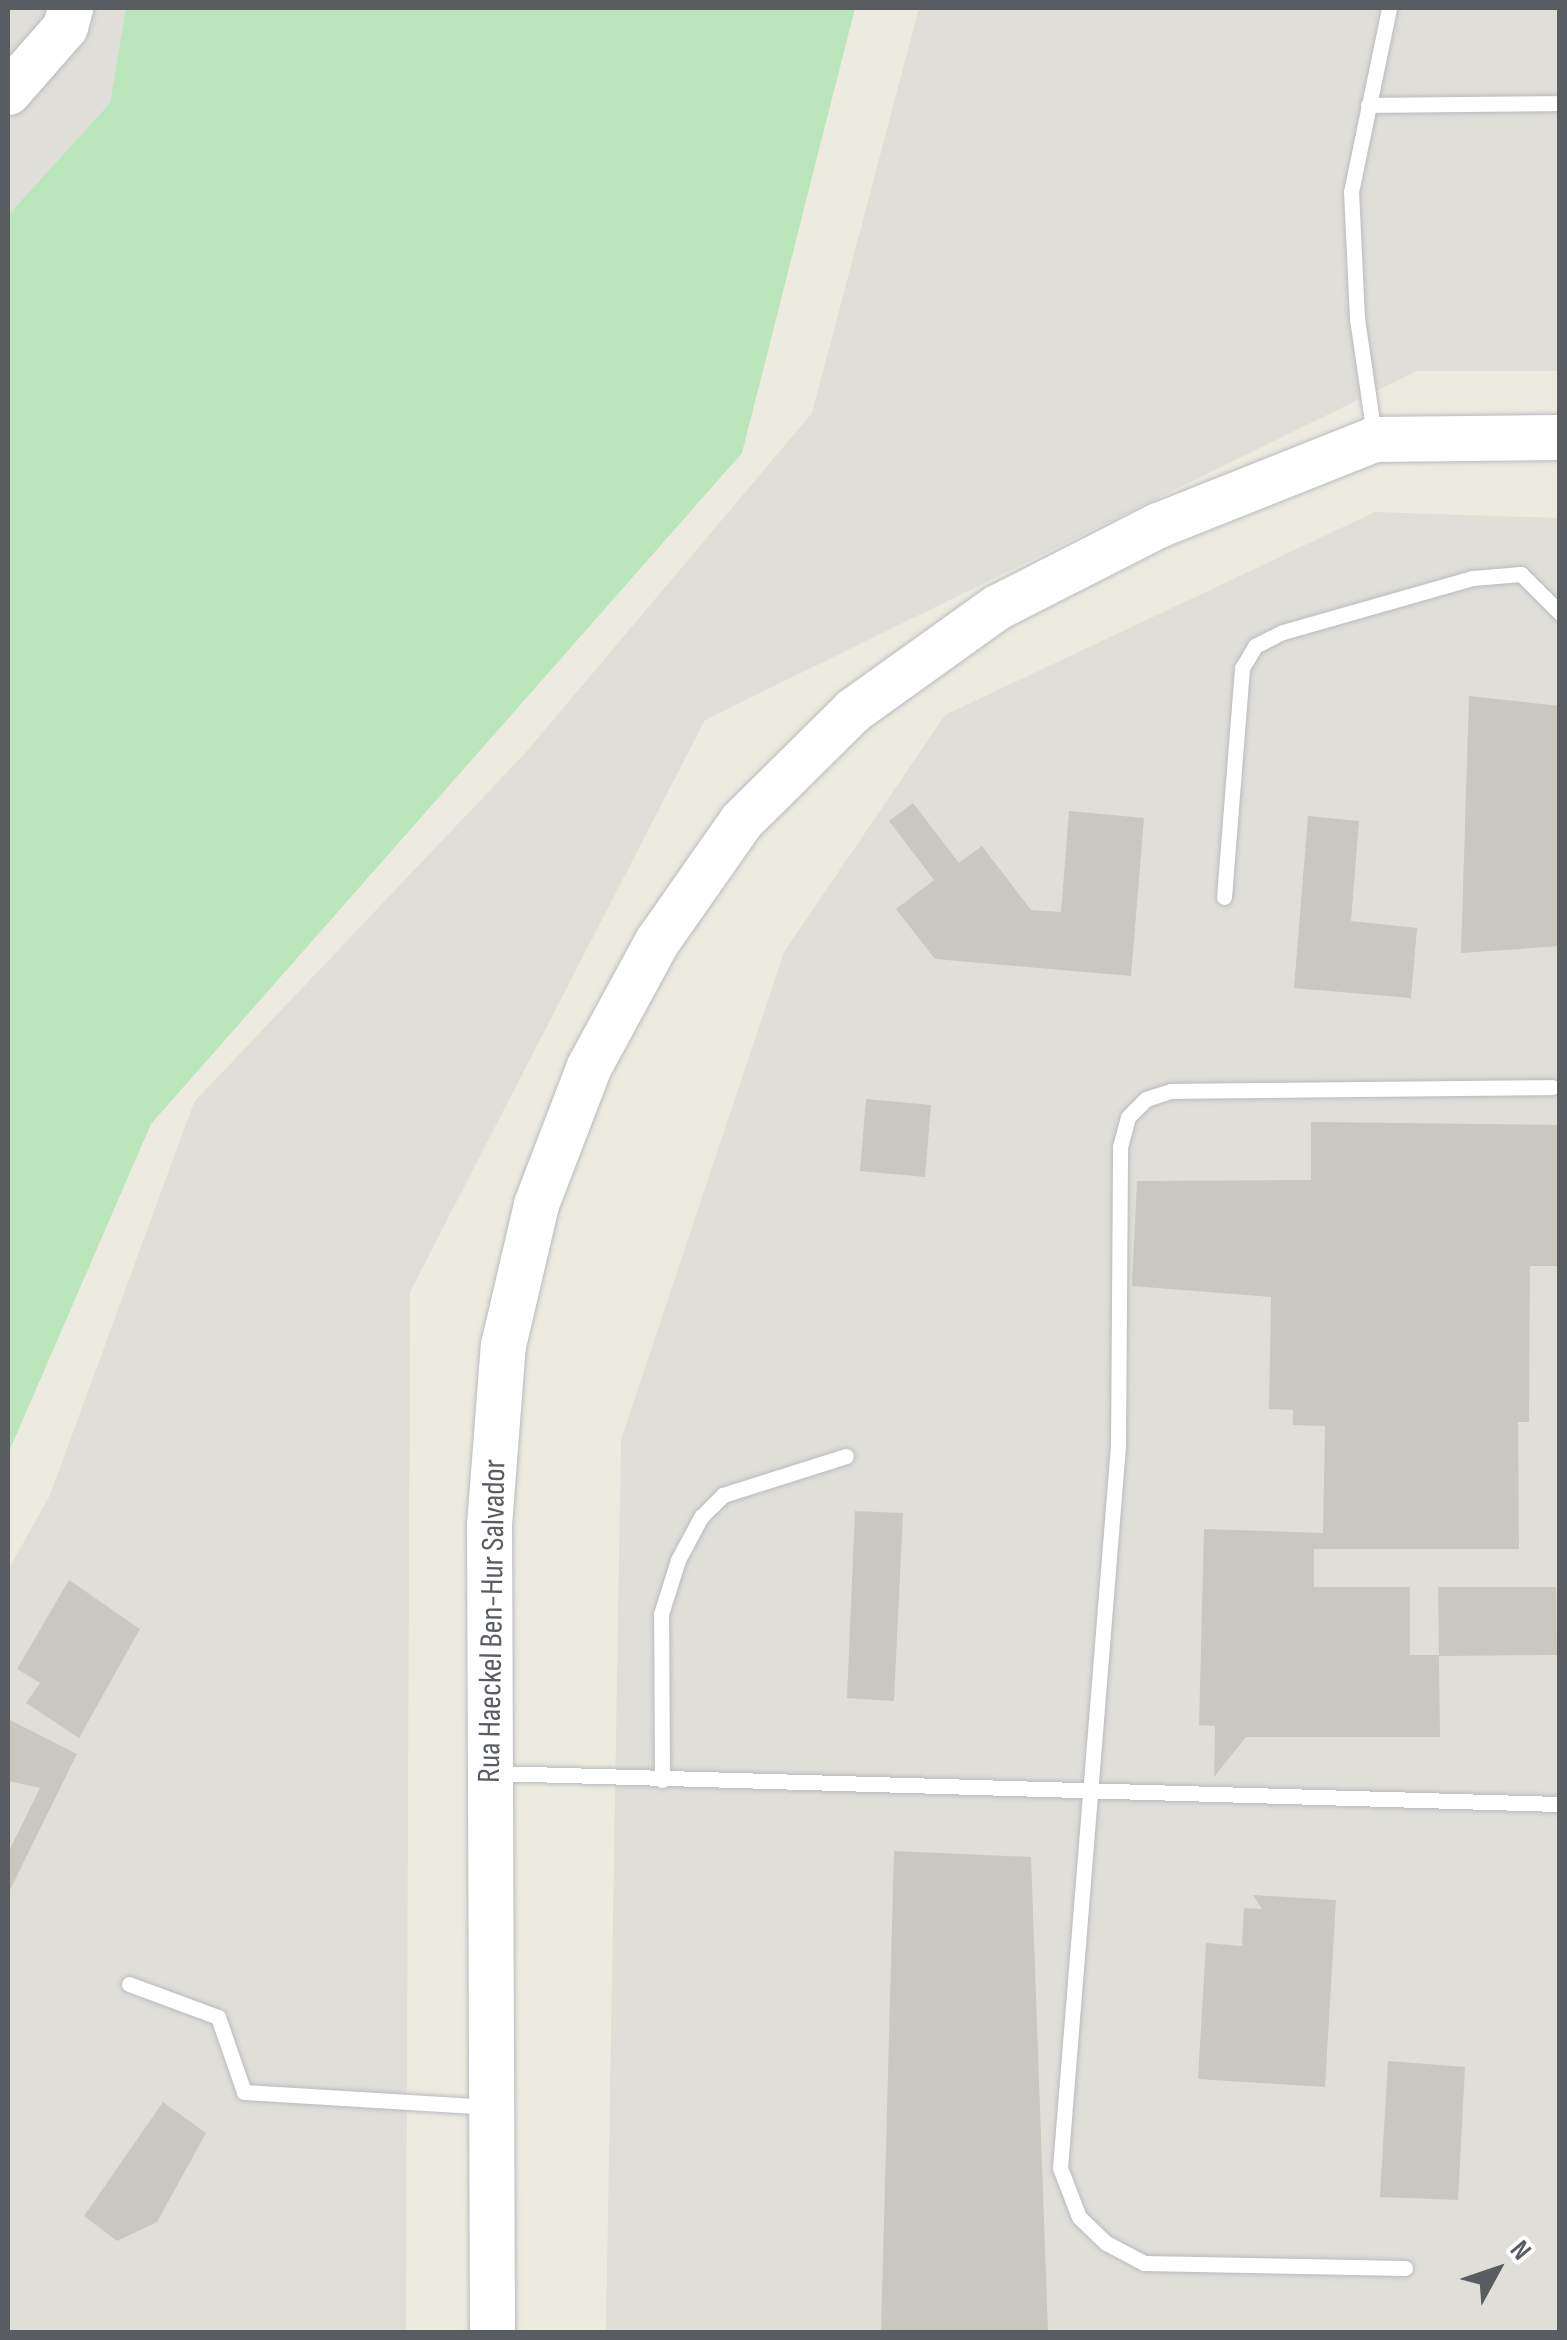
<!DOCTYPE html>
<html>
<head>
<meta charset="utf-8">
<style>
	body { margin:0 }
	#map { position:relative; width:1567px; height:2340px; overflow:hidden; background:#edebe0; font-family:"Sofia Sans Condensed",sans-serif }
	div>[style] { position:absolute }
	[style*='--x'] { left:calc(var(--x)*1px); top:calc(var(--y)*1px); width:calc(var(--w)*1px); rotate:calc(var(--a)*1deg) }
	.industrial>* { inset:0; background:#e0ded8 }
	.green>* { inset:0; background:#bbe6bc }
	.building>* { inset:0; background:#cac7c0 }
	.roads { filter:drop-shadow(0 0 2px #b8bbc0) drop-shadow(0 0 2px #b8bbc0) }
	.lane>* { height:15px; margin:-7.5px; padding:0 7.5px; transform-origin:7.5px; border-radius:7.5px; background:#fff }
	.secondary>* { height:45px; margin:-22.5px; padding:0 22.5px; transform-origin:22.5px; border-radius:22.5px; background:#fff }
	span { translate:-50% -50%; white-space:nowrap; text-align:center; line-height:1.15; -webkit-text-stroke:8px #fff; paint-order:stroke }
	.street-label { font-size:32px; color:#595d62 }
	.frame { position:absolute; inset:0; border:10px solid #595d62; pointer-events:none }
	.north { position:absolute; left:1447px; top:2220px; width:100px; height:100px; -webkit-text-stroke:8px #fff; paint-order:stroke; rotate:50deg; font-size:28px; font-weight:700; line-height:40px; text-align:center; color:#595d62 }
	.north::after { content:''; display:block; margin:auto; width:35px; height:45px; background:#595d62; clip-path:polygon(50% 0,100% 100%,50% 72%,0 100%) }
</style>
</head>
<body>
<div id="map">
	<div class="industrial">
		<i style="clip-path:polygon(8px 8px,126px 8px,110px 103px,8px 215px)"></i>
		<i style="clip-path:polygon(919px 8px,1559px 8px,1559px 371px,1417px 371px,705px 720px,410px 1292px,406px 2332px,8px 2332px,8px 1570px,50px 1495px,194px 1102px,527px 751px,812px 413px)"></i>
		<i style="clip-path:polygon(1375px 512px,1559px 518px,1559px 2332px,606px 2332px,621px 1440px,784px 952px,945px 715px)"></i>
	</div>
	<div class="green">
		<i style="clip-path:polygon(126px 8px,855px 8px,742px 453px,151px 1124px,8px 1454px,8px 215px,110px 103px)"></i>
	</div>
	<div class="building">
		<i style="clip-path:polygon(1469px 696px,1560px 706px,1560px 946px,1461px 953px)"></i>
		<i style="clip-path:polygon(913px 803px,959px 863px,982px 846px,1031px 910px,1061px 912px,1069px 811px,1144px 818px,1131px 976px,935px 959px,896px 909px,934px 880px,889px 821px)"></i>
		<i style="clip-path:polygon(1308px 816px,1359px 821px,1351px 921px,1417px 928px,1411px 998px,1294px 988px)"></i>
		<i style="clip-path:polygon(866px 1099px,931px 1105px,925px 1177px,860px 1171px)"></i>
		<i style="clip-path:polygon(1311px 1122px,1560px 1125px,1560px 1266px,1530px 1266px,1529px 1422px,1518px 1422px,1519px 1549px,1314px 1549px,1314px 1587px,1410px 1587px,1410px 1655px,1439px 1655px,1440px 1737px,1246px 1737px,1214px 1777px,1215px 1726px,1199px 1725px,1204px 1529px,1323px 1533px,1325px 1426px,1293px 1425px,1293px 1410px,1269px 1409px,1271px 1297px,1132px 1286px,1137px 1181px,1311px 1180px)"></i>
		<i style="clip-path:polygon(855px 1511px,903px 1513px,894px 1701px,847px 1698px)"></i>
		<i style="clip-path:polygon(69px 1580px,140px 1629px,79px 1738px,26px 1703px,40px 1683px,17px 1669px)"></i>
		<i style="clip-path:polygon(1438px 1587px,1556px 1587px,1557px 1655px,1439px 1656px)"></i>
		<i style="clip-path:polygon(8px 1719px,77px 1754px,8px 1894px,8px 1853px,40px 1788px,8px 1781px)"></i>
		<i style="clip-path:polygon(894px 1851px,1031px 1857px,1048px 2332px,881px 2332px)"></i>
		<i style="clip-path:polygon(1253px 1895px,1336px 1900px,1325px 2087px,1198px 2079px,1206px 1943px,1242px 1946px,1244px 1908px,1262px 1909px)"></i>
		<i style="clip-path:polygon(1388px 2061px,1465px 2067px,1458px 2200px,1380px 2197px)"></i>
		<i style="clip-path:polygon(163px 2102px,206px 2133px,157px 2222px,117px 2241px,84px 2216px)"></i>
	</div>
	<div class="roads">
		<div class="lane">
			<i style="--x:1368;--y:105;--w:192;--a:-0.6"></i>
			<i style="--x:1374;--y:435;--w:118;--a:-98.3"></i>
			<i style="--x:1357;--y:318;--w:126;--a:-92.7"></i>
			<i style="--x:1351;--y:192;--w:188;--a:-78.3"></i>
			<i style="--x:1224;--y:897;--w:230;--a:-85.5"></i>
			<i style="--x:1242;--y:668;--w:26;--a:-59"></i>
			<i style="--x:1255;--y:646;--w:31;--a:-27"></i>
			<i style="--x:1283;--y:632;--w:198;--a:-15.9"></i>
			<i style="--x:1473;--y:578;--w:48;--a:-4.8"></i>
			<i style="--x:1521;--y:574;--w:55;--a:45"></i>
			<i style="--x:495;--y:1773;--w:1065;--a:1.67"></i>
			<i style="--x:662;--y:1780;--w:166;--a:-90.3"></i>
			<i style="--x:661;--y:1614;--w:57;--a:-72.5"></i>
			<i style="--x:678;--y:1560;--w:49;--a:-61.9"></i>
			<i style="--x:701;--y:1517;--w:31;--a:-45"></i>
			<i style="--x:723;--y:1495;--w:129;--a:-17.6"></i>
			<i style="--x:129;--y:1984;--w:95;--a:20.3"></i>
			<i style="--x:218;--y:2017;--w:79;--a:70.9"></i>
			<i style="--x:244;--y:2092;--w:244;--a:3.5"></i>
			<i style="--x:1405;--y:2268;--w:261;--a:-178.9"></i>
			<i style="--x:1144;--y:2263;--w:43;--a:-152.2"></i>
			<i style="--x:1106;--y:2243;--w:37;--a:-136"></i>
			<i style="--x:1079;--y:2217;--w:53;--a:-111.2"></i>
			<i style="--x:1060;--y:2168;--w:724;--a:-85.41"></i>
			<i style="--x:1118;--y:1446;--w:299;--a:-89.6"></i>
			<i style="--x:1120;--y:1147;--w:31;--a:-75"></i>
			<i style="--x:1128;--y:1117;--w:25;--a:-45"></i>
			<i style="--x:1146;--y:1099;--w:26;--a:-18"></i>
			<i style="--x:1171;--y:1091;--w:381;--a:-0.6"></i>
		</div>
		<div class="secondary">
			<i style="--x:8;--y:92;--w:86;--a:-48.8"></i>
			<i style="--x:65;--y:27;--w:20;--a:-75"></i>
			<i style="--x:492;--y:2332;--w:807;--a:-90.21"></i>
			<i style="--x:489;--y:1525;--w:181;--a:-85.6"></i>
			<i style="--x:503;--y:1345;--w:145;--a:-76.8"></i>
			<i style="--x:536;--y:1204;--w:148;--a:-69"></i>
			<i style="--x:589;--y:1066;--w:142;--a:-61.5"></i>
			<i style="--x:657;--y:941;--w:146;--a:-55"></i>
			<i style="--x:741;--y:821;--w:158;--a:-44.7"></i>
			<i style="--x:853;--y:710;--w:177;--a:-35.6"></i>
			<i style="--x:997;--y:607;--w:181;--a:-27"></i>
			<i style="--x:1158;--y:525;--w:232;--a:-21.7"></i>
			<i style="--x:1374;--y:439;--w:186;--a:-0.6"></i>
		</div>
	</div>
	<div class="street-label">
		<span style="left:493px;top:1621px;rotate:-89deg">Rua Haeckel Ben-Hur Salvador</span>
	</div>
	<div class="frame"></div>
	<div class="north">N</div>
</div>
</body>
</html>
